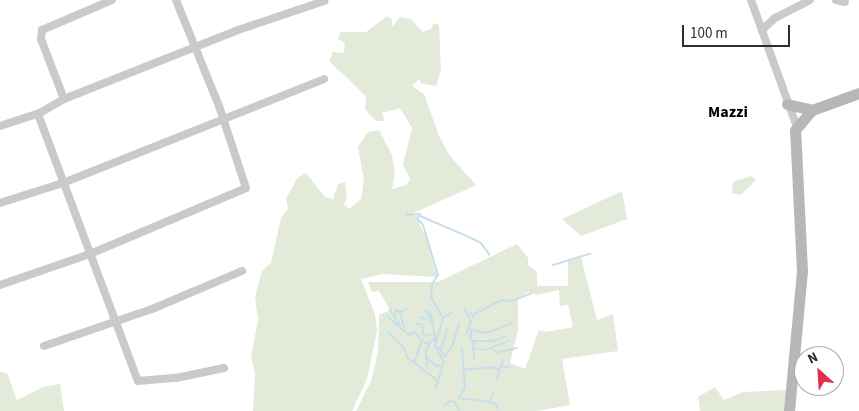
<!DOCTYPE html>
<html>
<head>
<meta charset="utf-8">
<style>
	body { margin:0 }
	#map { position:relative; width:859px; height:411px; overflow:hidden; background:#fff; font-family:"Source Sans 3",sans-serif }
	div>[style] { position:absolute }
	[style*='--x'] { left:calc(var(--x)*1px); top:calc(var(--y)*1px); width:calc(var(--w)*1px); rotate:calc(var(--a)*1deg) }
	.green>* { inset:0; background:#e4eada }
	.stream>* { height:2px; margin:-1px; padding:0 1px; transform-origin:1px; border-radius:1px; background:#c6dfea }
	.street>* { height:8px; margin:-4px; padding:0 4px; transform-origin:4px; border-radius:4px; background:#cacaca }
	.secondary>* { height:11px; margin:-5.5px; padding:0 5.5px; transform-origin:5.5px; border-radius:5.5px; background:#b7b7b7 }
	span { translate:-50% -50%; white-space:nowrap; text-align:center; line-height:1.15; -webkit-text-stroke:5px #fff; paint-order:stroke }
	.quarter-label { font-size:16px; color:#000; font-weight:700 }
	.north { position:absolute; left:794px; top:346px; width:50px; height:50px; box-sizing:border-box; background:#fff; border:1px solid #ababab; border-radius:50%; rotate:334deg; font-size:14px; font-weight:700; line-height:20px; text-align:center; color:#2d2d2d }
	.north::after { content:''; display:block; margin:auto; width:18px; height:22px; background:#e2304a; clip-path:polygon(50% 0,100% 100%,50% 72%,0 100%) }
	.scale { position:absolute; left:682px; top:25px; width:108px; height:22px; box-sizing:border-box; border:2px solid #2d2d2d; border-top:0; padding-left:6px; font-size:15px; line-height:18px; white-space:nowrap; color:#2d2d2d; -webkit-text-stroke:4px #fff; paint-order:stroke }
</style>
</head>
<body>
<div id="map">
	<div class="green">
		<i style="clip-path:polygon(387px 16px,392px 19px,392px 27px,400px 17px,411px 19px,423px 32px,431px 29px,434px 23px,439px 25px,441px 71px,436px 86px,422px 84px,419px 79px,412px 86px,424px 94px,439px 136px,450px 156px,476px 185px,414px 213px,426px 237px,437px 277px,382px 274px,361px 279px,375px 314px,377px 331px,367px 379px,352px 411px,253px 411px,255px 373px,251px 357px,258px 320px,255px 297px,262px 271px,271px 263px,281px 218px,288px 209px,286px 199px,297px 178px,306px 173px,325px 197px,333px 199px,338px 184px,345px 182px,347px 197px,344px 204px,349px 209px,361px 199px,364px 180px,358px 147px,368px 132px,379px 130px,392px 155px,395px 174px,392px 189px,406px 185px,410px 179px,403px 165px,412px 128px,400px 108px,382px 113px,385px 121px,376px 121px,365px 109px,366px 96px,329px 61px,333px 52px,344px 53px,345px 43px,338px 39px,340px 32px,366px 32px)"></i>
		<i style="clip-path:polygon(751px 176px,756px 180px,741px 195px,732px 193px,733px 182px)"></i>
		<i style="clip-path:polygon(622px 191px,627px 219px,581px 236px,562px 219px)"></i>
		<i style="clip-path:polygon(evenodd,517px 244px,528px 258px,528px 265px,537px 272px,537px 286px,568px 286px,568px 260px,581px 257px,597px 320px,613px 314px,618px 351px,562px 359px,570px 405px,537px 411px,356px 411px,371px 381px,378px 352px,379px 315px,390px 310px,379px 291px,372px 292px,368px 282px,438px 282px,517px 244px,559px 290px,560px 306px,568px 305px,573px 327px,546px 332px,539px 330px,525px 369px,510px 363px,518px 331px,518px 298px,527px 292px,535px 293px,535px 295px,559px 290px)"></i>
		<i style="clip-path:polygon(0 372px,7px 373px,17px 400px,43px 387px,60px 384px,64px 411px,0 411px)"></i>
		<i style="clip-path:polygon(715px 387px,724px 400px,743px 392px,787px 390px,786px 411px,700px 411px,698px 397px)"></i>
	</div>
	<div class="stream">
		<i style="--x:406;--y:212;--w:3;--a:72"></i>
		<i style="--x:407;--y:215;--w:13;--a:-4"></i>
		<i style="--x:420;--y:214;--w:5;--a:127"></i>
		<i style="--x:417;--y:218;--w:9;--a:49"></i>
		<i style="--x:423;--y:225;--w:52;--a:73.3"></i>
		<i style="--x:438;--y:275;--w:11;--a:124"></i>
		<i style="--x:432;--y:284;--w:13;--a:94"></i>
		<i style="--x:431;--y:297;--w:24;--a:60"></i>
		<i style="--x:443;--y:318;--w:29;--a:106"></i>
		<i style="--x:435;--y:346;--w:18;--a:61"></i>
		<i style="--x:444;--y:362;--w:28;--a:108"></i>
		<i style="--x:420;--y:216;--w:53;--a:23.2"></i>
		<i style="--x:469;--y:237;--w:13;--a:27"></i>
		<i style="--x:481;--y:243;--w:14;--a:54"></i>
		<i style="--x:553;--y:265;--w:39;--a:-17"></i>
		<i style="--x:464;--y:308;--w:16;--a:63"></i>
		<i style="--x:471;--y:322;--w:13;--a:113"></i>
		<i style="--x:390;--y:310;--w:18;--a:56"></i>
		<i style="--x:426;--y:311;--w:6;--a:31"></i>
		<i style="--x:431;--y:314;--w:28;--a:80"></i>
		<i style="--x:426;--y:311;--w:11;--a:63"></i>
		<i style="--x:470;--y:312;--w:7;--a:56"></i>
		<i style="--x:473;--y:315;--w:32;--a:-28"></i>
		<i style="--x:501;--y:300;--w:11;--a:5"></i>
		<i style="--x:512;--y:301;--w:22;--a:-22"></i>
		<i style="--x:395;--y:316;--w:6;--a:-81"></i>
		<i style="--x:396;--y:310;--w:4;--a:27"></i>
		<i style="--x:388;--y:317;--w:28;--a:41"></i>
		<i style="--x:409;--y:335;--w:6;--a:-31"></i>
		<i style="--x:414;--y:332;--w:11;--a:45"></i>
		<i style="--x:422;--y:340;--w:24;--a:109"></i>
		<i style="--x:419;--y:317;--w:7;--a:16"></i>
		<i style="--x:444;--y:317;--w:10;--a:-29"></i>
		<i style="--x:416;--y:324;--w:6;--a:0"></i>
		<i style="--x:422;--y:324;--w:10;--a:84"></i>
		<i style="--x:423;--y:334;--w:9;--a:6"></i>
		<i style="--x:404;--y:327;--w:16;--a:-105"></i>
		<i style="--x:400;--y:312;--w:7;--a:-27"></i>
		<i style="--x:468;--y:329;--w:18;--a:13"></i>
		<i style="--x:486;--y:333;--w:28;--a:-21"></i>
		<i style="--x:471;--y:331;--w:10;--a:90"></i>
		<i style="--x:471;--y:341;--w:22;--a:0"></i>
		<i style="--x:493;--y:341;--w:14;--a:-21"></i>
		<i style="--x:388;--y:332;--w:23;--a:45"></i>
		<i style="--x:404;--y:348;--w:9;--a:72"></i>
		<i style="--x:407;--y:357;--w:39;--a:38"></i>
		<i style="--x:422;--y:340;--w:6;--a:45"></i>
		<i style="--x:426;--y:344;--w:9;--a:-27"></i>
		<i style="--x:474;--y:341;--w:7;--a:98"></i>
		<i style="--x:473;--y:348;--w:12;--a:9"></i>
		<i style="--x:485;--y:350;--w:26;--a:-21"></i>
		<i style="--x:493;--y:347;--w:7;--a:63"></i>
		<i style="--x:496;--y:353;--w:21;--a:-14"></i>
		<i style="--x:462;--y:348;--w:40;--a:85.7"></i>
		<i style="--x:465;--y:388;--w:12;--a:121"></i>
		<i style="--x:459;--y:398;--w:31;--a:7"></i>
		<i style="--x:490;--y:402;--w:6;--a:18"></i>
		<i style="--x:496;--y:404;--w:6;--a:72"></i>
		<i style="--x:473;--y:348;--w:10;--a:84"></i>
		<i style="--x:440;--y:349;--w:9;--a:58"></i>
		<i style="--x:437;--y:350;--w:8;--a:-40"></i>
		<i style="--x:443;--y:345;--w:16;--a:-76"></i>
		<i style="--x:446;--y:356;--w:14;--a:-60"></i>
		<i style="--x:453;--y:344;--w:22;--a:-74"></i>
		<i style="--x:426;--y:357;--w:13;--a:42"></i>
		<i style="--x:436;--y:366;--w:5;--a:-11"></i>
		<i style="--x:500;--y:365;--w:9;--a:18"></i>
		<i style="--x:427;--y:366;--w:15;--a:-94"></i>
		<i style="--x:426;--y:351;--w:9;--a:-63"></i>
		<i style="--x:462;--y:370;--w:27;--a:-6"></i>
		<i style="--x:489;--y:367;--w:10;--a:11"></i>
		<i style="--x:497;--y:378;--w:20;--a:-72"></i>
		<i style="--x:490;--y:402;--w:9;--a:-72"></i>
		<i style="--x:444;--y:406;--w:8;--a:-40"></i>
		<i style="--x:450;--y:401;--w:5;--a:11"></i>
		<i style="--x:455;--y:402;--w:10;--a:66"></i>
	</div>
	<div class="street">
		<i style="--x:751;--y:0;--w:135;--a:70.1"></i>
		<i style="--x:836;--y:0;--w:9;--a:13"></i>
		<i style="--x:762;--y:30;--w:18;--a:-43"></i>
		<i style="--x:775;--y:18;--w:39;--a:-27"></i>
		<i style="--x:64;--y:99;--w:64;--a:-111"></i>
		<i style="--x:41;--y:39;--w:9;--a:-84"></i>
		<i style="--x:42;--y:30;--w:76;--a:-23.2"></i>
		<i style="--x:38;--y:114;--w:285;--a:69.5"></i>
		<i style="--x:138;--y:381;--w:38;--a:-5"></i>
		<i style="--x:176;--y:378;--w:49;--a:-11.8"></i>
		<i style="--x:0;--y:126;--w:40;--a:-18"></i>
		<i style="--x:38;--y:114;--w:30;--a:-30"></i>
		<i style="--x:64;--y:99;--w:190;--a:-21.6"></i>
		<i style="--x:241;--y:29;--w:88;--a:-18.6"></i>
		<i style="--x:0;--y:203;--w:66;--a:-17.6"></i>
		<i style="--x:63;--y:183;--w:281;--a:-21.7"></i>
		<i style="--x:0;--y:285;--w:95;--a:-19"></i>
		<i style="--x:90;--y:254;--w:169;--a:-22.9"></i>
		<i style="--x:246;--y:188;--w:86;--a:-108.2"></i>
		<i style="--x:219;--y:106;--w:114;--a:-112.1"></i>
		<i style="--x:44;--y:346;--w:114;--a:-18.9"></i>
		<i style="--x:152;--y:309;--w:98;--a:-22.9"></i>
	</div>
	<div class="secondary">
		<i style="--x:787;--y:104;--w:26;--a:13"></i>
		<i style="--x:789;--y:411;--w:141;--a:-84.7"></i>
		<i style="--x:802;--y:271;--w:141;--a:-92.8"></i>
		<i style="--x:795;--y:130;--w:26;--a:-50"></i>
		<i style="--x:812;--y:110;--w:50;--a:-19.9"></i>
	</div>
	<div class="quarter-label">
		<span style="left:728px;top:112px">Mazzi</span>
	</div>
	<div class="north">N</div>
	<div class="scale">100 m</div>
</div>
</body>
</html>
